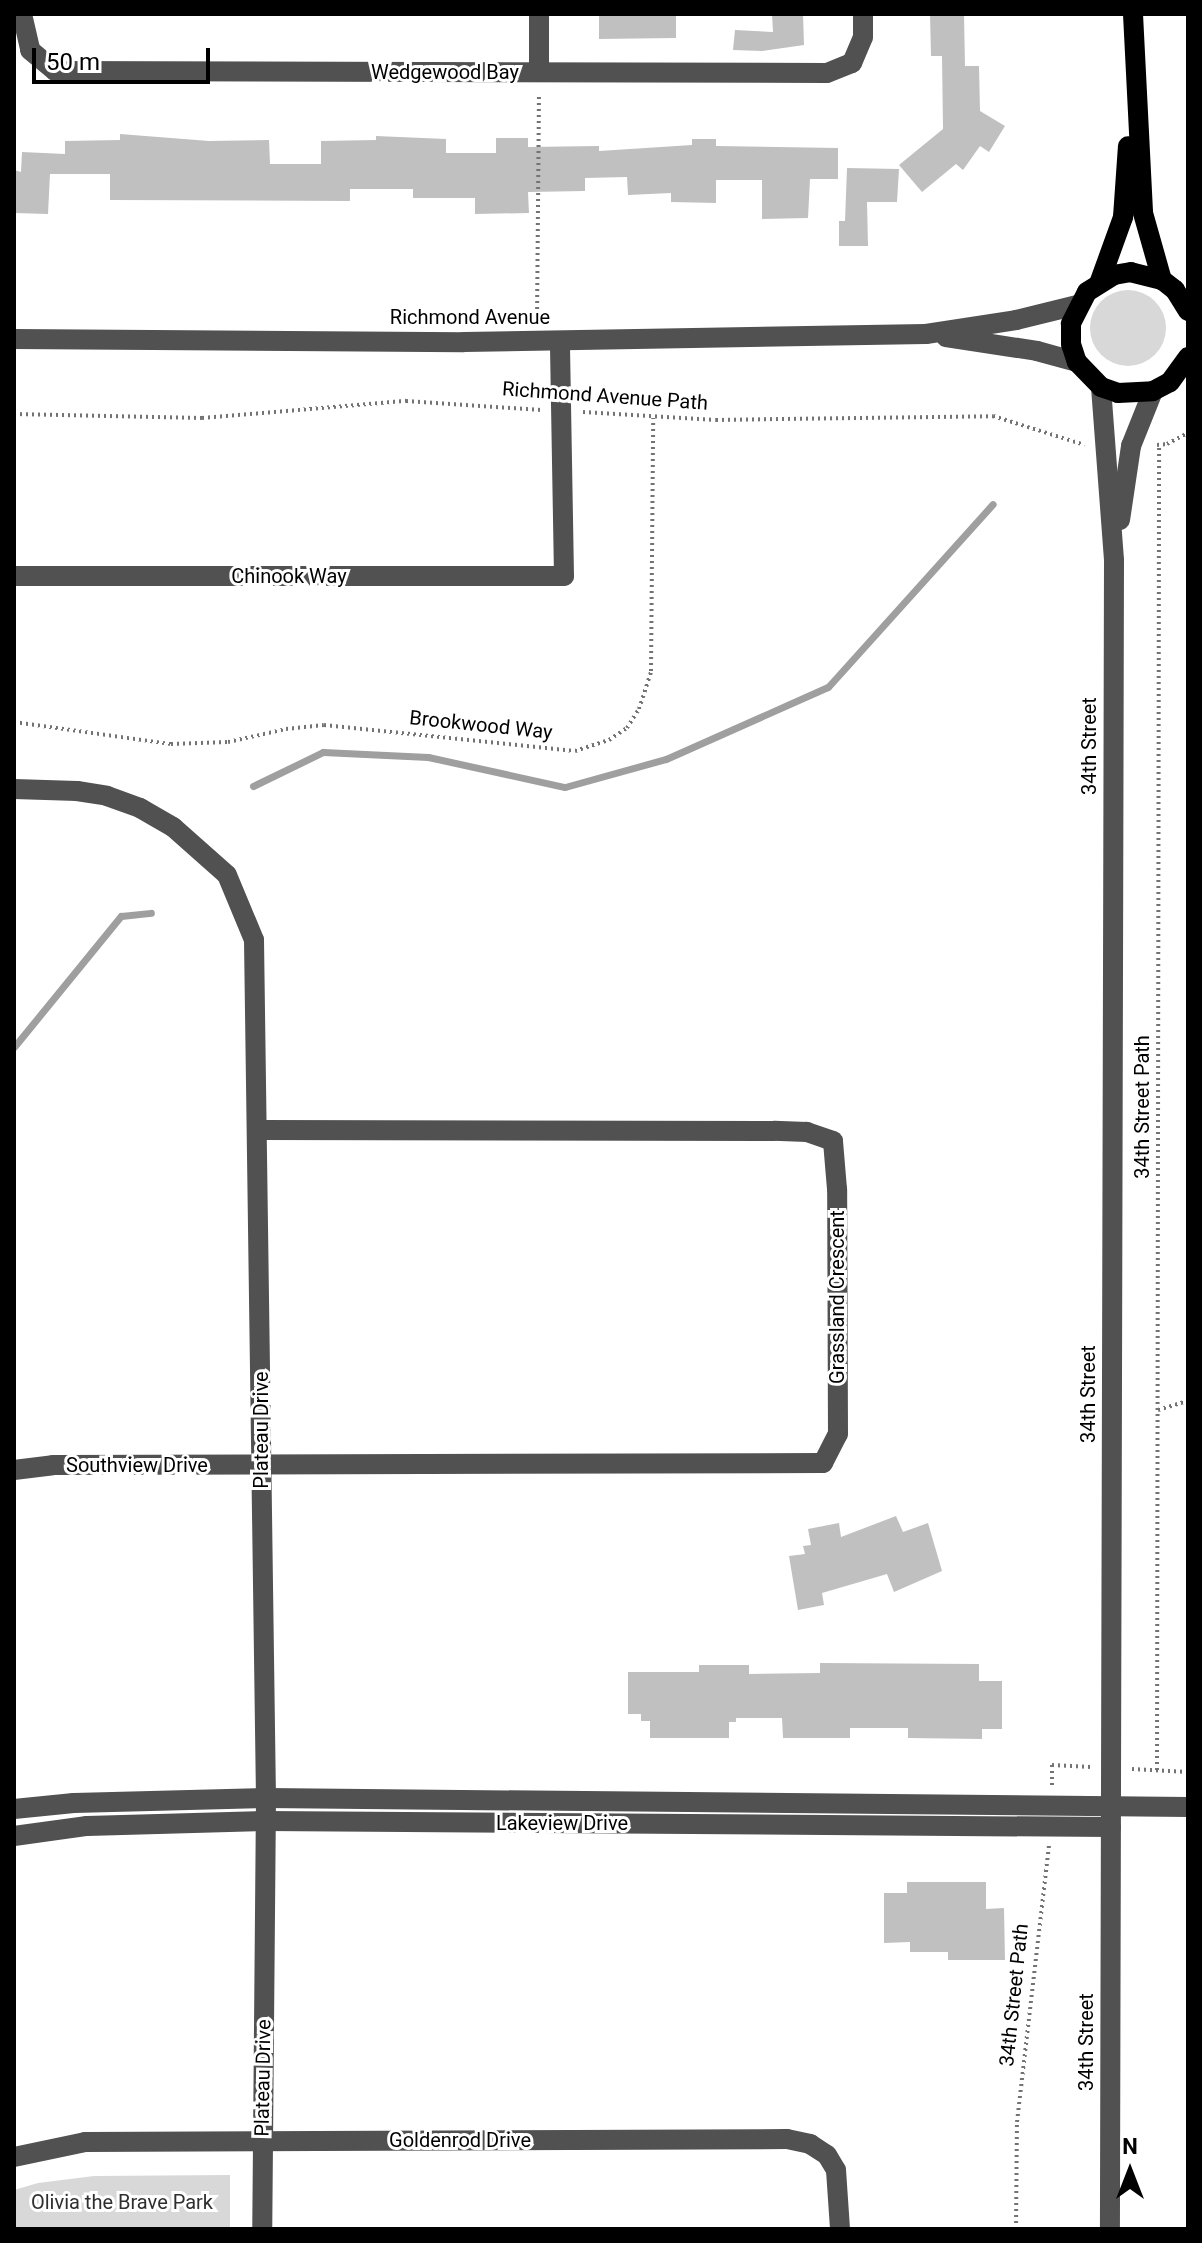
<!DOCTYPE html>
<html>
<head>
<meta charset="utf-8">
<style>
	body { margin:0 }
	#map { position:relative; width:1202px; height:2243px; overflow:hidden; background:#fff; font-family:Roboto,sans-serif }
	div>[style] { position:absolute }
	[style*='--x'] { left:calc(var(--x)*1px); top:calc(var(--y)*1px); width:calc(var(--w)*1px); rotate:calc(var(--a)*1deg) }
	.green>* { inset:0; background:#d8d8d8 }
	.round { border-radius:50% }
	.stream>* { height:7px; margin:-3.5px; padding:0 3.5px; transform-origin:3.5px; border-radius:3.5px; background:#9f9f9f }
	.building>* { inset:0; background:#c0c0c0 }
	.path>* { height:4px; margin-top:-2px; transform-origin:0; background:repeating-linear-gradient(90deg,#737373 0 2px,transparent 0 6px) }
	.minor>* { height:20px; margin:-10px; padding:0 10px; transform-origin:10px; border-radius:10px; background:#515151 }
	.major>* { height:20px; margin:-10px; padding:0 10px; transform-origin:10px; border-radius:10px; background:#000 }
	span { translate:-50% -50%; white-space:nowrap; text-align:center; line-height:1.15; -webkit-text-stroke:6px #fff; paint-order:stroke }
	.street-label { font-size:20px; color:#000 }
	.park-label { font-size:20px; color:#2f2f2f }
	.frame { position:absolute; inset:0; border:16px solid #000; pointer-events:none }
	.north { position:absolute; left:1090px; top:2131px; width:80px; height:80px; -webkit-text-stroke:6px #fff; paint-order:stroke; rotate:0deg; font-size:22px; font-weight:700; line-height:32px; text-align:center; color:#000 }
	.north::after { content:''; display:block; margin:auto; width:28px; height:36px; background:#000; clip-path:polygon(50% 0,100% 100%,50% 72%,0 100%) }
	.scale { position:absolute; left:32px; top:48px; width:178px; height:36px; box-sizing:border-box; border:4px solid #000; border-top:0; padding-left:10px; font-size:24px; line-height:28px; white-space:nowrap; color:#000; -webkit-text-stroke:6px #fff; paint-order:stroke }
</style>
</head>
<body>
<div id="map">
	<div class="green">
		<i class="round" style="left:1090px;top:290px;width:76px;height:76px"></i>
		<i style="clip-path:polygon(230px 2175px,230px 2229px,14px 2229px,14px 2190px,38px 2183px,94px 2176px)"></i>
	</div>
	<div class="stream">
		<i style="--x:253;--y:786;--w:78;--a:-25.9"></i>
		<i style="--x:323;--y:752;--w:105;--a:2.7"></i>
		<i style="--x:428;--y:757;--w:140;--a:12.4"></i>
		<i style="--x:565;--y:787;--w:105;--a:-15.5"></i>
		<i style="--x:666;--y:759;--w:177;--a:-24"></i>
		<i style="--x:828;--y:687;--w:246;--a:-48"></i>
		<i style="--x:14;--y:1047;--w:169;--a:-50.8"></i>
		<i style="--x:121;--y:916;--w:30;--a:-6"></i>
	</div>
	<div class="building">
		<i style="clip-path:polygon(599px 14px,676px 14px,676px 38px,599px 39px)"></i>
		<i style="clip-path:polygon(772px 14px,803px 14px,804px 45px,762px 51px,733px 50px,735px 30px,773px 32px)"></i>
		<i style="clip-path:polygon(930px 14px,964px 14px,965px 66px,979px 66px,980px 111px,1005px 126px,989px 152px,980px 146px,963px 170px,956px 164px,922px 192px,899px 165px,943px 129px,942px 56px,931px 56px)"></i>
		<i style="clip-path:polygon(120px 134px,209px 141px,269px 140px,270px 164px,321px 164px,321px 141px,376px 140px,376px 136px,446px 139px,446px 153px,496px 153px,496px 138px,528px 138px,528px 147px,599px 146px,599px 151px,692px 145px,692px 139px,716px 139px,716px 146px,838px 148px,838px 179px,810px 179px,808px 218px,762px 219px,762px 180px,716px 180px,716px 203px,671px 202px,671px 193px,628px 195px,627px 177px,585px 178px,585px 191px,528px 192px,529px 213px,475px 214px,475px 198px,413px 198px,413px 189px,350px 189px,350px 201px,110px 200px,110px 174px,50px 174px,48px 214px,14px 213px,14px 170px,21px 172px,22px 152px,65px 154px,65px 141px,120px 140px)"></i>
		<i style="clip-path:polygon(847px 168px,899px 169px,897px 202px,867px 202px,868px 246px,839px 246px,839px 221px,845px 221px)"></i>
		<i style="clip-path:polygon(896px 1516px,903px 1532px,928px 1523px,942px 1571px,894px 1592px,887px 1574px,822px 1593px,824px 1605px,798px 1610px,789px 1556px,805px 1554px,803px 1546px,811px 1545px,808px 1529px,839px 1523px,841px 1537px)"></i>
		<i style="clip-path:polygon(820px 1663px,979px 1664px,979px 1681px,1002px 1681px,1002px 1729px,982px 1729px,982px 1739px,908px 1738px,908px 1728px,850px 1728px,850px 1738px,783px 1738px,782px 1718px,736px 1718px,736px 1722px,729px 1722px,729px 1738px,650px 1738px,650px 1721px,641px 1721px,641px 1714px,628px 1714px,628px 1672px,699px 1672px,699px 1665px,749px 1665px,749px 1674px,820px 1673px)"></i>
		<i style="clip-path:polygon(907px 1882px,986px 1882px,986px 1909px,1004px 1908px,1005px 1960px,948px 1960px,948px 1952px,910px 1952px,910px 1942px,884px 1943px,884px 1893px,907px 1893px)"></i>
	</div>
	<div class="path">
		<i style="--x:537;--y:321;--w:227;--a:-89.5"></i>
		<i style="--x:583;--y:412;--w:133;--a:3.4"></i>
		<i style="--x:716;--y:420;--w:277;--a:-0.8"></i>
		<i style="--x:993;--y:416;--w:96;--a:17.5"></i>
		<i style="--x:14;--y:414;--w:188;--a:1.2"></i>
		<i style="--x:202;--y:418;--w:205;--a:-4.8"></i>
		<i style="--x:406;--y:401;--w:136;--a:3.8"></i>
		<i style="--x:1157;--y:445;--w:10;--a:-6"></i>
		<i style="--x:1167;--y:444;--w:24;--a:-28"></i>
		<i style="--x:14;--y:722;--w:159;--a:8"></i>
		<i style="--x:171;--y:744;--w:57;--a:-2"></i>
		<i style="--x:228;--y:742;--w:59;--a:-12.6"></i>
		<i style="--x:286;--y:729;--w:38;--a:-6"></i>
		<i style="--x:324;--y:725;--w:252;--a:5.9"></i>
		<i style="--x:575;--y:751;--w:36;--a:-18"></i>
		<i style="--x:609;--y:740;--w:22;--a:-34"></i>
		<i style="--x:627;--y:728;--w:22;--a:-58"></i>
		<i style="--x:639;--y:709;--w:40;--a:-72"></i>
		<i style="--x:651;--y:671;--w:253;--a:-89.5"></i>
		<i style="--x:1158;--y:1410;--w:31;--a:-17"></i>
		<i style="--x:1132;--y:1769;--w:56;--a:3.1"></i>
		<i style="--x:1157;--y:1770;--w:1325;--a:-89.91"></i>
		<i style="--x:1052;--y:1785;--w:20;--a:-90"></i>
		<i style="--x:1052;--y:1765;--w:39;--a:3"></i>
		<i style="--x:1016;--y:2229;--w:107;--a:-89.5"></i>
		<i style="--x:1017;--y:2122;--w:279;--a:-83.4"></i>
	</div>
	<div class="minor">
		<i style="--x:22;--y:14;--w:37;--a:77"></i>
		<i style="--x:30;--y:50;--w:33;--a:40"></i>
		<i style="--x:55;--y:71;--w:772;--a:0.15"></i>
		<i style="--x:827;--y:73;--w:27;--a:-22"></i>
		<i style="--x:852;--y:63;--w:28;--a:-67"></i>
		<i style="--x:863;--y:37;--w:23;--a:-90"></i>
		<i style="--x:539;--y:72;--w:58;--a:-90"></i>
		<i style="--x:946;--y:337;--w:92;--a:8.7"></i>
		<i style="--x:1037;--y:351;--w:41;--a:15.4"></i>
		<i style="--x:14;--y:339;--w:450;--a:0.4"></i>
		<i style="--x:464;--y:342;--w:462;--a:-1"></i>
		<i style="--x:926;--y:334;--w:91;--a:-8.8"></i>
		<i style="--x:1016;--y:320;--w:63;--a:-13.8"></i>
		<i style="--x:1101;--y:387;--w:173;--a:85.7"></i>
		<i style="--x:1114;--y:560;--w:1669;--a:90.14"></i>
		<i style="--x:1120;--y:520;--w:75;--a:-81.5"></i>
		<i style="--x:1131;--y:446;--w:59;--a:-68.2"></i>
		<i style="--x:14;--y:576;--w:550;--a:0"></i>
		<i style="--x:564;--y:576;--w:235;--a:-91"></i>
		<i style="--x:14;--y:789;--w:63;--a:1.8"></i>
		<i style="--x:77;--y:791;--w:30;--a:9"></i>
		<i style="--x:107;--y:796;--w:35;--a:20"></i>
		<i style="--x:140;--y:808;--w:38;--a:30"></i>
		<i style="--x:173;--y:827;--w:72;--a:41.6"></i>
		<i style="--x:227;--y:875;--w:70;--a:67.4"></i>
		<i style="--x:254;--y:940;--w:858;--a:89.2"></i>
		<i style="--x:266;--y:1798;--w:431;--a:90.5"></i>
		<i style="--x:14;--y:1470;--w:39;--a:-7"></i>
		<i style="--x:53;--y:1465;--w:770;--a:-0.15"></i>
		<i style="--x:823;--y:1463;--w:33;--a:-63"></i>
		<i style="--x:838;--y:1434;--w:245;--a:-90.2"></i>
		<i style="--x:837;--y:1189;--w:48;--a:-94.8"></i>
		<i style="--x:833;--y:1141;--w:28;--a:-161"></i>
		<i style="--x:807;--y:1132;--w:33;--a:-178"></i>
		<i style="--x:774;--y:1131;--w:515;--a:-179.89"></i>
		<i style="--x:14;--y:1809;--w:60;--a:-5.7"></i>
		<i style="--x:74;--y:1803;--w:192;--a:-1.5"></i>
		<i style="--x:266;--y:1798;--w:922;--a:0.56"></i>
		<i style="--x:14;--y:1836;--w:74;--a:-7.8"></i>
		<i style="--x:87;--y:1826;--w:178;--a:-1.6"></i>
		<i style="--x:265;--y:1821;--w:846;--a:0.41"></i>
		<i style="--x:14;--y:2157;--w:73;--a:-11.9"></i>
		<i style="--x:85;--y:2142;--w:702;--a:-0.24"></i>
		<i style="--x:787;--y:2139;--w:24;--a:12"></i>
		<i style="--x:810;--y:2144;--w:20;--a:33"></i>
		<i style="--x:827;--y:2155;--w:17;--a:59"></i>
		<i style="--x:836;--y:2170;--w:59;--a:86.1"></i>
	</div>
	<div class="major">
		<i style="--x:1133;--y:14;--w:199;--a:87.1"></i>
		<i style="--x:1143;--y:213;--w:70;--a:74.2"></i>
		<i style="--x:1100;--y:281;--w:68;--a:-70.2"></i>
		<i style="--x:1123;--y:217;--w:71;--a:-86"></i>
		<i style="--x:1188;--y:311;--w:25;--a:-122"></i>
		<i style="--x:1175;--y:290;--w:16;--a:-142"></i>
		<i style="--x:1162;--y:280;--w:32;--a:-166"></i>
		<i style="--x:1131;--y:272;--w:17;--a:170"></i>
		<i style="--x:1114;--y:275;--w:32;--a:148"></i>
		<i style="--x:1087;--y:292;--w:36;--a:117"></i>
		<i style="--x:1071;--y:324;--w:20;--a:90"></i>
		<i style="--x:1071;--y:344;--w:19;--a:72"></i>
		<i style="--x:1077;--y:362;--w:35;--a:46"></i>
		<i style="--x:1101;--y:387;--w:18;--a:19"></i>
		<i style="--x:1118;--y:393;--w:35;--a:-3"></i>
		<i style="--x:1153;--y:391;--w:19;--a:-28"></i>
		<i style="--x:1170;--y:382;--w:31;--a:-54"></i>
	</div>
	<div class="street-label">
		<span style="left:445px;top:72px">Wedgewood Bay</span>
		<span style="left:470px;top:317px">Richmond Avenue</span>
		<span style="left:605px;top:396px;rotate:4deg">Richmond Avenue Path</span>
		<span style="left:289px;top:576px">Chinook Way</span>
		<span style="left:481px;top:725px;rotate:6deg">Brookwood Way</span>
		<span style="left:1089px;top:746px;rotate:-90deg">34th Street</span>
		<span style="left:1142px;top:1107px;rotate:-90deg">34th Street Path</span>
		<span style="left:837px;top:1297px;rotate:-90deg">Grassland Crescent</span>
		<span style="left:1088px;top:1394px;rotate:-90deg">34th Street</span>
		<span style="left:261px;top:1430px;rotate:-90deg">Plateau Drive</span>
		<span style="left:137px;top:1465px">Southview Drive</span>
		<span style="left:562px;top:1823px">Lakeview Drive</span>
		<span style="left:1014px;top:1995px;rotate:-84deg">34th Street Path</span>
		<span style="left:1086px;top:2042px;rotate:-90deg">34th Street</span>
		<span style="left:263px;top:2078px;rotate:-89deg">Plateau Drive</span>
		<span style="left:460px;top:2140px">Goldenrod Drive</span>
	</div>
	<div class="park-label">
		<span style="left:122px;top:2202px">Olivia the Brave Park</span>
	</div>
	<div class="frame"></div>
	<div class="north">N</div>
	<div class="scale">50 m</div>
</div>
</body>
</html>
